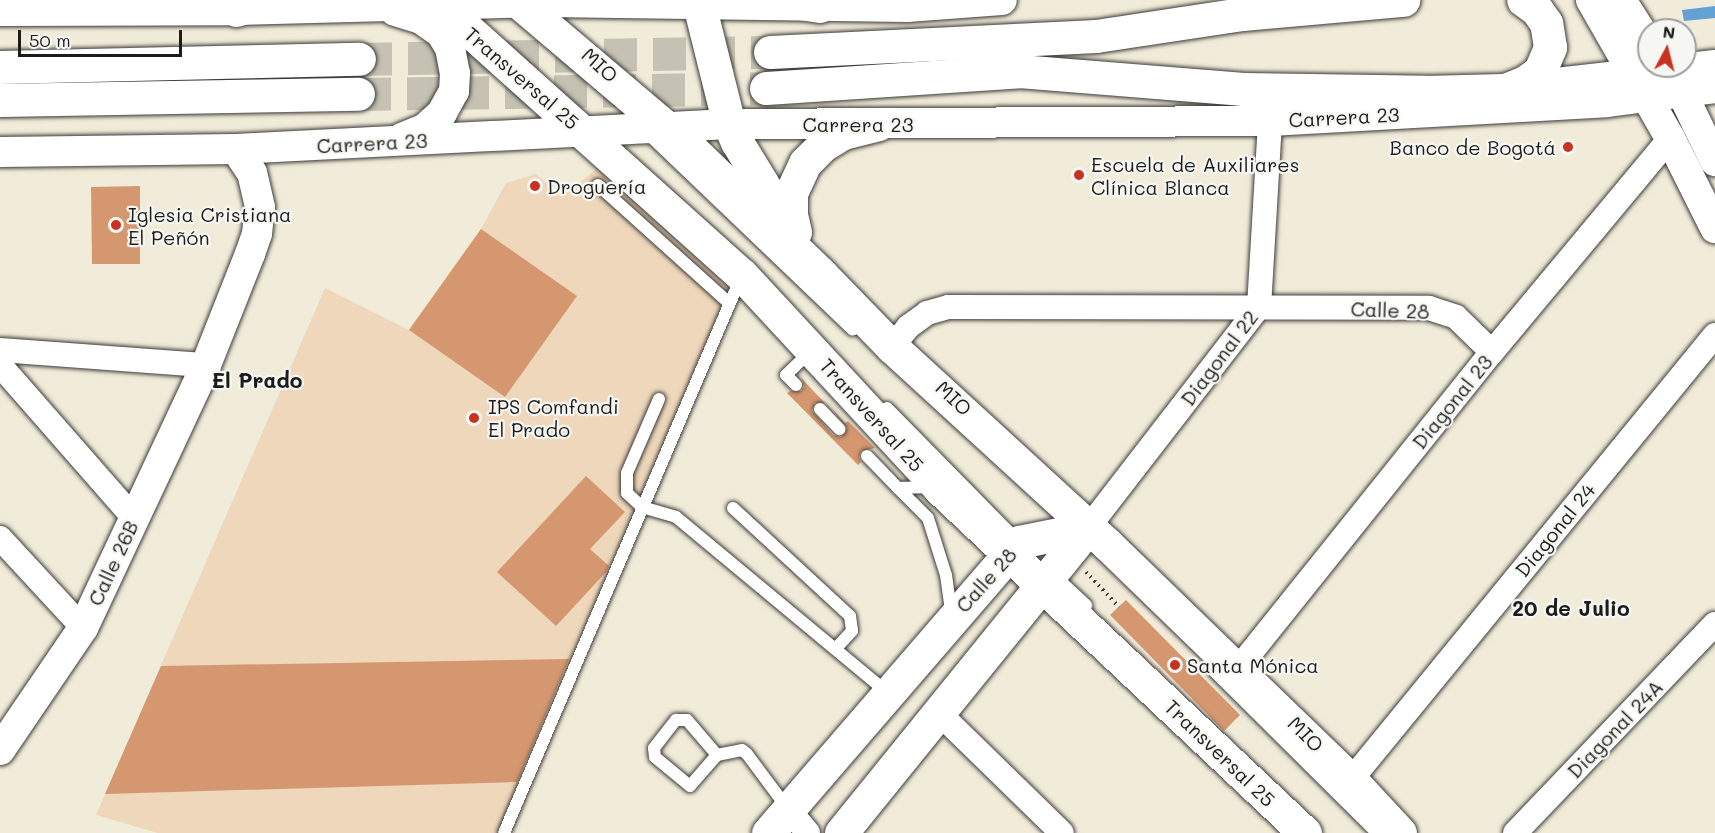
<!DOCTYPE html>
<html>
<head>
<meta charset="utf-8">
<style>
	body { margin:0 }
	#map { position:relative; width:1715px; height:833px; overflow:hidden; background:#f1ebd9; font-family:Mali,sans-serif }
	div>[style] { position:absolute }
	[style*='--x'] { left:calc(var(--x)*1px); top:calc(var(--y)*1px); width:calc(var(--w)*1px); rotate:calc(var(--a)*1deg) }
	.built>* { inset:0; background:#eed7bb }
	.water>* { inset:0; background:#62a1d4 }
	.building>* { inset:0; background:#d5976f }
	.primary-tunnel>* { height:33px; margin-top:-16.5px; transform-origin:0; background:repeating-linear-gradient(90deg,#c6c2b3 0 33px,transparent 0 49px) }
	.path>* { height:4px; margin-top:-2px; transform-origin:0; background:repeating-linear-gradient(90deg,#3c3b38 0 1.5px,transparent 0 6px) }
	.roads { filter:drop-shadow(0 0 2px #3c3b38) drop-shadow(0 0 2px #3c3b38) }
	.service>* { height:12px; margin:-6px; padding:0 6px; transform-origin:6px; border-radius:6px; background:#fff }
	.minor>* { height:24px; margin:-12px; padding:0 12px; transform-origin:12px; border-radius:12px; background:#fff }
	.tertiary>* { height:30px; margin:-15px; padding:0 15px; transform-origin:15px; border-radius:15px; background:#fff }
	.secondary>* { height:33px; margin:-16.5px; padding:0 16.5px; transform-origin:16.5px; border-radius:16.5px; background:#fff }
	.primary>* { height:33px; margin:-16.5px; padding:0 16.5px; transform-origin:16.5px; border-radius:16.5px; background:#fff }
	.dots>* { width:16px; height:16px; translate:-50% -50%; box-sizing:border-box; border:3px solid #f6f6f2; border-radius:50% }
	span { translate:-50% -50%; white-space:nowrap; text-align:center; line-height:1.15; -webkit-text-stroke:4.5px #f6f6f2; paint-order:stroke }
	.street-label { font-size:20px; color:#1c1c1c }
	.poi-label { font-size:20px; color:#1c1c1c }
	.right { translate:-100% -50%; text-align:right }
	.left { translate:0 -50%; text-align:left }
	.neighbourhood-label { font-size:21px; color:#1c1c1c; font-weight:700 }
	.north { position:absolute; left:1637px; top:18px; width:60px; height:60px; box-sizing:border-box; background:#f6f6f2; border:2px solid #9f9f9c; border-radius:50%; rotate:7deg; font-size:16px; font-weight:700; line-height:24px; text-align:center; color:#1c1c1c }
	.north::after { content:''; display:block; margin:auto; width:21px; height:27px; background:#c8321e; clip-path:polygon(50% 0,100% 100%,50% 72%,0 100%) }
	.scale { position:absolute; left:18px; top:30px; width:164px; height:27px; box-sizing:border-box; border:3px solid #1c1c1c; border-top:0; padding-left:8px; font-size:18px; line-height:21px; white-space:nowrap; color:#1c1c1c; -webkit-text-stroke:4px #f6f6f2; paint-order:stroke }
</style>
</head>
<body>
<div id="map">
	<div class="built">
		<i style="clip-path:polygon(599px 167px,742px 275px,504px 833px,158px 833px,96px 815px,325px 288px,409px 330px,481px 229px,506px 183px,536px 174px,561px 197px)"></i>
	</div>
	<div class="water">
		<i style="clip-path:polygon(1715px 6px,1715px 18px,1684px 21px,1682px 10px)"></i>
	</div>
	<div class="building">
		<i style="clip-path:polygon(140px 186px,140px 264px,92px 264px,91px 187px)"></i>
		<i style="clip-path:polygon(481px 229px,577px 296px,505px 397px,409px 330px)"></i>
		<i style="clip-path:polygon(802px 379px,825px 403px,815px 403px,812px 411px,833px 435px,841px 437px,847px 428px,831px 408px,845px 423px,848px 421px,875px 448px,861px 451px,859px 457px,861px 462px,858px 465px,787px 393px,790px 391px,801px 391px,804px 387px)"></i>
		<i style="clip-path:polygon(586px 476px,625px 512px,590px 549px,609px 566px,607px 571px,556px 626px,497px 572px)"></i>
		<i style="clip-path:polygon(1126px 600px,1240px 715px,1224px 731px,1110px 615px)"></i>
		<i style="clip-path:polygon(569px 659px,517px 782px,105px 794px,161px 666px)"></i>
	</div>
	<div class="primary-tunnel">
		<i style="--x:359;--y:59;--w:411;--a:-1"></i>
		<i style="--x:358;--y:94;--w:408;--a:-0.8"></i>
	</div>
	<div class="path">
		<i style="--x:1086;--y:572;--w:48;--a:46.7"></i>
	</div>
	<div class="roads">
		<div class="service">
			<i style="--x:646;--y:132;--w:286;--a:43.7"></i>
			<i style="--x:598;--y:185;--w:176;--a:42"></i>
			<i style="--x:796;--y:385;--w:14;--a:-135"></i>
			<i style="--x:786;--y:375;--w:36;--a:-44"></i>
			<i style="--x:659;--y:399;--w:81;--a:113.4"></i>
			<i style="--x:627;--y:473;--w:20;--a:90"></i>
			<i style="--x:627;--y:493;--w:21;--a:43"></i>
			<i style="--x:642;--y:507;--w:35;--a:16"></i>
			<i style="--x:676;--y:517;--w:274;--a:39.7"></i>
			<i style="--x:887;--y:408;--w:175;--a:45.5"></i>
			<i style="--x:820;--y:409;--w:28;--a:46"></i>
			<i style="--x:867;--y:456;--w:45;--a:45.9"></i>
			<i style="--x:898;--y:488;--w:32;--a:-2"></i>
			<i style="--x:898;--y:488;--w:42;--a:45"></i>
			<i style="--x:928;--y:518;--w:60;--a:72.5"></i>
			<i style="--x:946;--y:575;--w:37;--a:82"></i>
			<i style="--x:733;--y:508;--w:159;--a:42.7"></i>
			<i style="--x:850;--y:616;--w:15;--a:82"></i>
			<i style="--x:852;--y:631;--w:23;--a:133"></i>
			<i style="--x:1057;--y:578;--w:40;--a:43"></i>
			<i style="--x:1214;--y:671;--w:230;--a:44.8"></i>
			<i style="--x:717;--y:755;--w:41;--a:131.1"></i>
			<i style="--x:690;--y:786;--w:45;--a:-140.4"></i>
			<i style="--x:655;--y:757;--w:9;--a:-96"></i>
			<i style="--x:654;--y:748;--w:36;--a:-52"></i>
			<i style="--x:676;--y:720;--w:11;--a:0"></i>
			<i style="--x:687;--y:720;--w:46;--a:49.4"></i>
			<i style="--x:717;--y:755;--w:25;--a:-11"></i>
			<i style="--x:742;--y:750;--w:6;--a:39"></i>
			<i style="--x:747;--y:754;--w:69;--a:53.3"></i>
			<i style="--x:504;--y:833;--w:604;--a:-66.91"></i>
		</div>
		<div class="minor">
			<i style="--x:892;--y:347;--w:26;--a:-51"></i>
			<i style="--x:908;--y:327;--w:24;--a:-36"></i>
			<i style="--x:927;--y:313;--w:22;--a:-16"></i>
			<i style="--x:948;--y:307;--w:481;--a:0.1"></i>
			<i style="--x:1429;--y:308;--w:28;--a:18"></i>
			<i style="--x:1456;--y:317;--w:50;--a:44.2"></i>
			<i style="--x:0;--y:350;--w:207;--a:4.2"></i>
			<i style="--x:0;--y:365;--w:203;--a:48.8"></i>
			<i style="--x:1088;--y:528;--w:279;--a:-52.3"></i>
			<i style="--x:1259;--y:307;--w:186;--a:-86.6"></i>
			<i style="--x:0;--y:538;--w:122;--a:47.3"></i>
			<i style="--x:1237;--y:670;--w:408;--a:-51.3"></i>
			<i style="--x:1492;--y:352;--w:278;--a:-50.2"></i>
			<i style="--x:940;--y:714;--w:170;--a:44.3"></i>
			<i style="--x:1351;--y:780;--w:575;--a:-50.72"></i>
			<i style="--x:788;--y:809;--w:31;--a:50"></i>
			<i style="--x:1515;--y:833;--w:289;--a:-46.3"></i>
		</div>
		<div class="tertiary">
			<i style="--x:1591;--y:0;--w:159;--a:60.2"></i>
			<i style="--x:1670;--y:138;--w:101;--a:63.4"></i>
			<i style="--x:1621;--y:0;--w:52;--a:57.5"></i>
			<i style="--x:0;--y:11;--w:236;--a:-0.2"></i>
			<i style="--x:236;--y:10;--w:311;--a:-1.5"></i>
			<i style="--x:547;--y:2;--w:360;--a:0.8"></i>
			<i style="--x:907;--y:7;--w:95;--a:-4.2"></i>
			<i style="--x:395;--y:11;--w:27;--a:17"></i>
			<i style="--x:421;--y:19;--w:24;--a:35"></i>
			<i style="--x:441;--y:33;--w:17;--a:59"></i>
			<i style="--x:450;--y:48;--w:25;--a:79"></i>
			<i style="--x:455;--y:73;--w:18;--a:93"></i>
			<i style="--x:454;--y:91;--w:25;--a:119"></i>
			<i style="--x:442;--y:113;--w:24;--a:138"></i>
			<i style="--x:424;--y:129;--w:24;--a:158"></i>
			<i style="--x:1670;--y:76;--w:19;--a:54"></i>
			<i style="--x:1681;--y:91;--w:78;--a:64.1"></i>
			<i style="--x:0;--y:152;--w:236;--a:-0.7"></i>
			<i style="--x:236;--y:149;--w:494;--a:-2.9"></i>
			<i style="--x:729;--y:124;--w:541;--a:-0.32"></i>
			<i style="--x:1270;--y:121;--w:337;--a:-3.2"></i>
			<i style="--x:1606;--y:102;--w:110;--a:-7.3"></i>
			<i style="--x:0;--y:750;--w:148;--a:-55.8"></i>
			<i style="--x:83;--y:628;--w:290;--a:-64.9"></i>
			<i style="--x:206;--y:365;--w:119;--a:-68.4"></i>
			<i style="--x:250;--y:254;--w:21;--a:-71"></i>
			<i style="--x:257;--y:234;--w:27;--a:-84"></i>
			<i style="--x:260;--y:207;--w:35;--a:-103"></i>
			<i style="--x:252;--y:173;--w:29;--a:-124"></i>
		</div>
		<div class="secondary">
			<i style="--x:435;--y:0;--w:412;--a:41.9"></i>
			<i style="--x:742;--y:275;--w:290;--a:47.2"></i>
			<i style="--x:939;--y:488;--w:503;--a:43.31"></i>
			<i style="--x:516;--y:0;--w:224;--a:40.3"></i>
			<i style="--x:687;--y:145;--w:186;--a:43.9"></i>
			<i style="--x:821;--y:274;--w:102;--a:45.8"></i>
			<i style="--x:892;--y:347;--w:292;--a:42.5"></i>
			<i style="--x:1107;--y:544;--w:181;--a:44.1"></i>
			<i style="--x:1237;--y:670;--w:158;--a:44"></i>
			<i style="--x:1351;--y:780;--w:72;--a:47.2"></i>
			<i style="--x:698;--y:0;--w:128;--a:76"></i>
			<i style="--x:729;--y:124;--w:20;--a:66"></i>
			<i style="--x:737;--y:142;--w:100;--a:58.5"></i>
			<i style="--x:780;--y:0;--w:40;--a:8.5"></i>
			<i style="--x:236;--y:10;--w:34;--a:-17"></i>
			<i style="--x:795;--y:232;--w:18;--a:-103"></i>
			<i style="--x:791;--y:214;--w:21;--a:-90"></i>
			<i style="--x:791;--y:193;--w:33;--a:-65"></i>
			<i style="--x:805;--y:163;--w:25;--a:-45"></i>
			<i style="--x:823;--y:145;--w:23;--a:-31"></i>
			<i style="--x:843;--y:133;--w:36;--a:-14"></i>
			<i style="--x:768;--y:833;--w:384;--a:-49.2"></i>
			<i style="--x:1019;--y:542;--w:70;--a:-11.5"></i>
			<i style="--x:841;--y:833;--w:392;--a:-51"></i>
		</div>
		<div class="primary">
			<i style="--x:770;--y:52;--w:326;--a:-2.8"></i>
			<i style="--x:1096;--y:36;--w:148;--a:-8.6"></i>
			<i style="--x:1242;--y:14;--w:162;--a:-5"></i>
			<i style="--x:0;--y:67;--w:359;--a:-1.3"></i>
			<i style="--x:766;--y:88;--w:254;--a:-3.8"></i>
			<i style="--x:1019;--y:71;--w:225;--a:4.6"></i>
			<i style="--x:1243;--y:89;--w:182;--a:0.9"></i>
			<i style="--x:1425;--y:92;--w:78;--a:-1.5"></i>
			<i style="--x:1503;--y:90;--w:213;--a:-6.5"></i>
			<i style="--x:1510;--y:88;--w:16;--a:-22"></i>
			<i style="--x:1525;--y:82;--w:19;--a:-36"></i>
			<i style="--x:1540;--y:71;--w:26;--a:-67"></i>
			<i style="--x:1550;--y:47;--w:24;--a:-99"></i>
			<i style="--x:1546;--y:23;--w:16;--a:-125"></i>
			<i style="--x:1537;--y:10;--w:17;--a:-144"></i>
			<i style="--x:0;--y:100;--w:358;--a:-1"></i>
		</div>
	</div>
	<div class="dots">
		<i style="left:1568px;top:147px;background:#c8321e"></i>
		<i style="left:1079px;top:175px;background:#c8321e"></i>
		<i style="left:535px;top:186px;background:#c8321e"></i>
		<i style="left:116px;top:225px;background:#c8321e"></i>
		<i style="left:474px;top:418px;background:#c8321e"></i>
		<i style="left:1175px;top:665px;background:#c8321e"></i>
	</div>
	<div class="street-label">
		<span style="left:600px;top:65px;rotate:42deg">MIO</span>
		<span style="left:522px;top:78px;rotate:41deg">Transversal 25</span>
		<span style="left:1344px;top:117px;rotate:-3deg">Carrera 23</span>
		<span style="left:858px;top:124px">Carrera 23</span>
		<span style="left:372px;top:143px;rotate:-3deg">Carrera 23</span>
		<span style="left:1390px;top:310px;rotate:2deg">Calle 28</span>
		<span style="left:1219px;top:358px;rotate:-53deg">Diagonal 22</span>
		<span style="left:954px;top:398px;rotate:43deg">MIO</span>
		<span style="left:1452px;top:402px;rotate:-51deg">Diagonal 23</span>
		<span style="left:872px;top:415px;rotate:48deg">Transversal 25</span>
		<span style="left:1555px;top:530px;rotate:-51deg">Diagonal 24</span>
		<span style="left:113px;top:563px;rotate:-65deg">Calle 26B</span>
		<span style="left:986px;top:580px;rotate:-48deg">Calle 28</span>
		<span style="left:1615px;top:729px;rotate:-46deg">Diagonal 24A</span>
		<span style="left:1306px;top:734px;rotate:45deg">MIO</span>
		<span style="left:1220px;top:753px;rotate:44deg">Transversal 25</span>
	</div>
	<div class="poi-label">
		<span class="right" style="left:1556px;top:147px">Banco de Bogotá</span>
		<span class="left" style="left:1091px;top:176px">Escuela de Auxiliares<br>Clínica Blanca</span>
		<span class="left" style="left:547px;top:186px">Droguería</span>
		<span class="left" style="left:128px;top:226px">Iglesia Cristiana<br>El Peñón</span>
		<span class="left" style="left:488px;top:418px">IPS Comfandi<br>El Prado</span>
		<span class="left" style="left:1187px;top:665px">Santa Mónica</span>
	</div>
	<div class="neighbourhood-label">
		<span style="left:257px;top:380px">El Prado</span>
		<span style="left:1571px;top:608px">20 de Julio</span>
	</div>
	<div class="north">N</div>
	<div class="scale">50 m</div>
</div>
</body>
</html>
